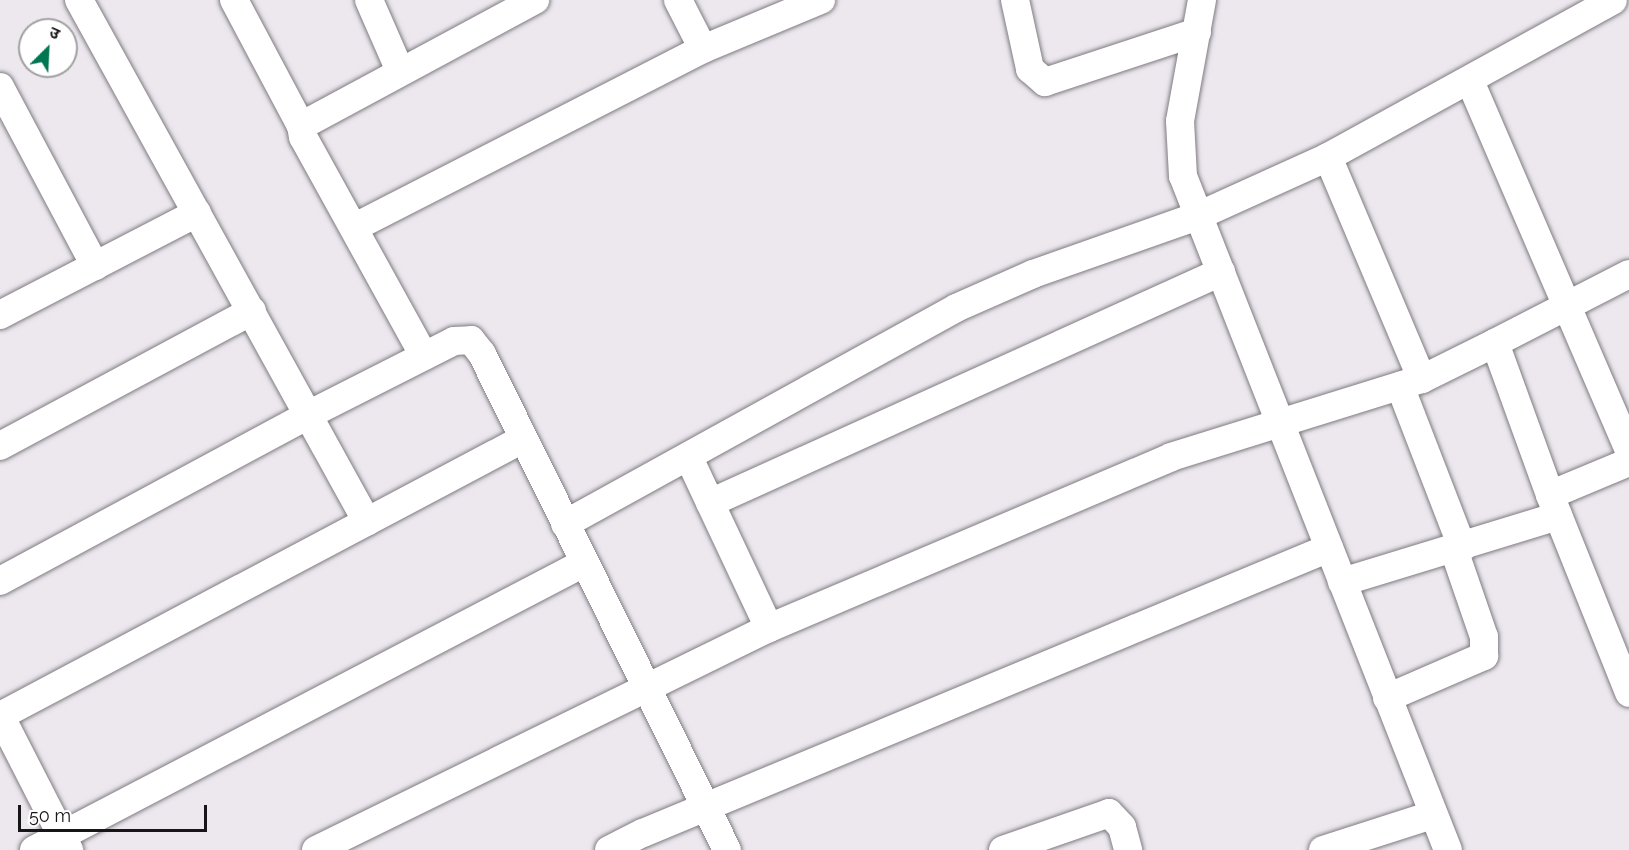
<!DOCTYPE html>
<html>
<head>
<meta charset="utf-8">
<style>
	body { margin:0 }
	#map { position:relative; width:1629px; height:850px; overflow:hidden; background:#ede8ee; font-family:Raleway,"Noto Sans Devanagari",sans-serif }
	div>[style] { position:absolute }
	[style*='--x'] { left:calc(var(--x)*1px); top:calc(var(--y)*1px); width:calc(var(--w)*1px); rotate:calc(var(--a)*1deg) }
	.roads { filter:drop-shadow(0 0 2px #7f7b80) drop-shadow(0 0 2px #7f7b80) }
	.street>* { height:28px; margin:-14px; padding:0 14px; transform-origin:14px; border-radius:14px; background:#fff }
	span { translate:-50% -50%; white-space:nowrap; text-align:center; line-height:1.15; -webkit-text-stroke:6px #fff; paint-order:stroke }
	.north { position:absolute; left:18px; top:18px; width:60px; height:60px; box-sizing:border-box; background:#fff; border:2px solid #a2a1a2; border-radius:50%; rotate:24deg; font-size:16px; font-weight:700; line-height:24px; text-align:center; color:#171517 }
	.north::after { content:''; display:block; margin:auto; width:21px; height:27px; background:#007651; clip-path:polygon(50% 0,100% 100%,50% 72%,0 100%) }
	.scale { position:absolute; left:18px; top:805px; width:189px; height:27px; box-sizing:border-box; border:3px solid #171517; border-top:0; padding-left:8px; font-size:18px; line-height:21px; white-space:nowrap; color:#171517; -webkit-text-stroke:4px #fff; paint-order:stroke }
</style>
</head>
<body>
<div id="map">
	<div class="roads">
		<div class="street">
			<i style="--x:79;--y:0;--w:596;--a:61.11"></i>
			<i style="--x:234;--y:0;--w:143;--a:62"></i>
			<i style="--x:369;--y:0;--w:77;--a:66.4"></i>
			<i style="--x:678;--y:0;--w:55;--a:63"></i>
			<i style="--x:1015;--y:0;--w:71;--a:77.7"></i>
			<i style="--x:1030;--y:69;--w:20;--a:41"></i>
			<i style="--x:1045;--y:82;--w:160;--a:-18.2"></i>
			<i style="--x:1202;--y:0;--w:123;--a:100.3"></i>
			<i style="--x:1180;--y:121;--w:55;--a:86.9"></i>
			<i style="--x:1183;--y:176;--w:724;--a:68.54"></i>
			<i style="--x:1470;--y:81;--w:403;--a:66.7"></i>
			<i style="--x:0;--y:87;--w:203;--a:62"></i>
			<i style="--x:1328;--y:157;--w:241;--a:67.1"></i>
			<i style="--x:355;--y:227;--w:391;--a:-27.1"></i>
			<i style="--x:703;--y:49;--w:128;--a:-22.6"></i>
			<i style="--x:1629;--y:274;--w:151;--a:152.8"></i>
			<i style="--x:1495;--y:343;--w:162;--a:70.1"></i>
			<i style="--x:1550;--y:495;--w:213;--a:68.2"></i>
			<i style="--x:0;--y:315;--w:222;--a:-27.4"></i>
			<i style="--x:424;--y:356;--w:250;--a:-118.9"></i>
			<i style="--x:303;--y:137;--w:11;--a:-100"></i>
			<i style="--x:301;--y:126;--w:266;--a:-28.3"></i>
			<i style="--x:1400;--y:386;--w:173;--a:68.9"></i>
			<i style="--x:0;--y:446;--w:286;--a:-28.2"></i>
			<i style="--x:689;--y:458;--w:188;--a:64.8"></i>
			<i style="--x:1550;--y:495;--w:86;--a:-22.7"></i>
			<i style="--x:710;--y:503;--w:561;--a:-24.33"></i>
			<i style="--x:565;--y:524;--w:447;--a:-28.9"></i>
			<i style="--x:956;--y:308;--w:84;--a:-23.8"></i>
			<i style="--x:1033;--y:274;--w:175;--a:-19.4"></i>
			<i style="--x:1198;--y:216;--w:143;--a:-24.4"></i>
			<i style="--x:1328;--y:157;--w:325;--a:-28.8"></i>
			<i style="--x:0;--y:581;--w:352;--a:-28.3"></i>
			<i style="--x:310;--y:414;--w:161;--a:-26.9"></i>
			<i style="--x:454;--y:341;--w:17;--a:-3"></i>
			<i style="--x:471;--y:340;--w:18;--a:52"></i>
			<i style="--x:482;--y:354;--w:553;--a:63.71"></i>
			<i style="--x:1342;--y:582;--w:226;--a:-17"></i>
			<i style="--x:1387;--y:698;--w:106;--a:-23.4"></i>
			<i style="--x:1484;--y:656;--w:19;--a:-90"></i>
			<i style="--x:1484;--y:637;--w:92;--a:-109"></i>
			<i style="--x:0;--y:715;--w:152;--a:62.9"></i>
			<i style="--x:0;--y:716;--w:592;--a:-27.91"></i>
			<i style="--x:34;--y:850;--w:620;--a:-27.56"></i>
			<i style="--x:316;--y:850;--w:504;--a:-26.11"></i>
			<i style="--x:769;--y:628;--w:437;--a:-23"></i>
			<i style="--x:1171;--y:457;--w:263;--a:-17.3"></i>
			<i style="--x:1422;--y:379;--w:81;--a:-26.3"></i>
			<i style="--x:609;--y:850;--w:38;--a:-27"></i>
			<i style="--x:643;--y:833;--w:743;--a:-22.56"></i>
			<i style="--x:1003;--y:850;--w:112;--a:-19.2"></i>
			<i style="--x:1109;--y:813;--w:19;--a:47"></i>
			<i style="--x:1122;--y:827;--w:24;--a:75"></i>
			<i style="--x:1323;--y:850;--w:114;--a:-17.8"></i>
		</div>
	</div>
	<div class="north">उ</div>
	<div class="scale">50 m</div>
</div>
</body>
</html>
